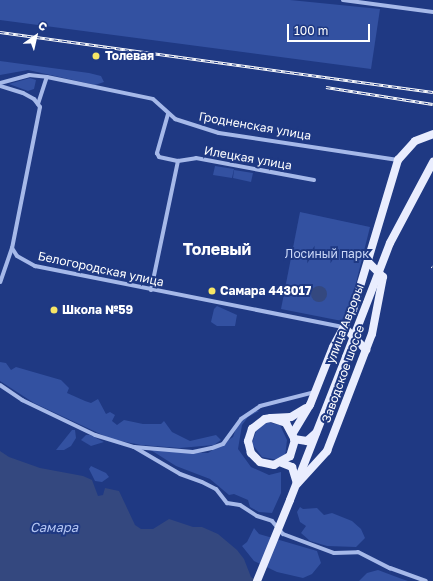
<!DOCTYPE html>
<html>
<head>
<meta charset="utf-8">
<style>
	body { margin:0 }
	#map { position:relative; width:433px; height:581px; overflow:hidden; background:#1f3983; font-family:"Golos Text",sans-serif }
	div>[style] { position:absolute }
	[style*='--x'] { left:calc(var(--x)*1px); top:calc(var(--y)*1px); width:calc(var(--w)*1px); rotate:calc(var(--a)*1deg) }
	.green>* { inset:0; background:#3351a1 }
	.water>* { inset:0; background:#34487f }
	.round { border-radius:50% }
	.street>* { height:4px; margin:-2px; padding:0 2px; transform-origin:2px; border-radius:2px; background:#a6b9e9 }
	.primary>* { height:8px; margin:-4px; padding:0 4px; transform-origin:4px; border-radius:4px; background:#e9edfe }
	.rail>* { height:3px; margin-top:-1.5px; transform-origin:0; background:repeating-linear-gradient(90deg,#1f3983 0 4.5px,#fff 0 9px); box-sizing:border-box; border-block:1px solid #fff }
	.primary-bridge>* { height:8px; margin:-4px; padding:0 4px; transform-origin:4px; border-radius:4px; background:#e9edfe }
	.dots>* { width:11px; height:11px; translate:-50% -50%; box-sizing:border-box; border:2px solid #1f3983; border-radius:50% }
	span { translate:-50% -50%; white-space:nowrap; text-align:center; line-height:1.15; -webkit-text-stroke:4px #1f3983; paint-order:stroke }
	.poi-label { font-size:12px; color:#fff; font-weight:700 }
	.left { translate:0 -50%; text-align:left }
	.street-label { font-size:12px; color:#fff }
	.park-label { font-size:12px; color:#cad7f7 }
	.water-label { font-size:13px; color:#b1c3f1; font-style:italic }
	.district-label { font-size:16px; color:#fff; font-weight:700 }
	.north { position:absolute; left:16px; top:16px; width:40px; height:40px; -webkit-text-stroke:3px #1f3983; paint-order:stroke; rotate:34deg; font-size:11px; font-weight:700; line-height:16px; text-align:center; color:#fff }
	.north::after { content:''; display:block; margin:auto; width:14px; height:18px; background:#fff; clip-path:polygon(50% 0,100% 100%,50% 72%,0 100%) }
	.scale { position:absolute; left:287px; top:24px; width:83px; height:18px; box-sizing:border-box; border:2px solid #fff; border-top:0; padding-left:5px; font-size:12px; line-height:14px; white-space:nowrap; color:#fff; -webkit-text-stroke:3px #1f3983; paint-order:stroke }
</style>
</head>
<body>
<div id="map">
	<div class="green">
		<i style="clip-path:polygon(0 0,290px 0,380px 9px,371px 69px,0 20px)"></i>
		<i style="clip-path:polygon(0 61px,89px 73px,101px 76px,104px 82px,95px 85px,28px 70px,0 75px)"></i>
		<i style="clip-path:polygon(30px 78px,36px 80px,34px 89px,28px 91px,9px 84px)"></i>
		<i style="clip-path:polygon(215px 166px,234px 169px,232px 178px,213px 175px)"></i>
		<i style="clip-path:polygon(234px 170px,253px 173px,251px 182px,233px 178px)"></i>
		<i style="clip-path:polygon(300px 212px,370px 227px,349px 311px,342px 321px,281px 309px)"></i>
		<i style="clip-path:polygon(217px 306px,237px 315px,235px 326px,217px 326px,211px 322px,214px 309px)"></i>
		<i style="clip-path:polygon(0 362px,6px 363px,11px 370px,16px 367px,61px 380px,69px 388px,67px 393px,85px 401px,91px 403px,98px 399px,106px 414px,110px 412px,115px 415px,112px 421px,117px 425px,124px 420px,143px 424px,161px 424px,164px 421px,172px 432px,190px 441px,216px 435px,221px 440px,214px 445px,180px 448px,141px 445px,111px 439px,34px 403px,0 381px)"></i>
		<i style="clip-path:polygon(250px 411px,259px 411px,248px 417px,242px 425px,238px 449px,251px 467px,269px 475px,281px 472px,281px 493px,272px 513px,259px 512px,250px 507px,248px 500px,234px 494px,229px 495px,210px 479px,176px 466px,146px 447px,185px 452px,208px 453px,233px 437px,236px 428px)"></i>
		<i style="clip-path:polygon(267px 422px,280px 425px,287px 440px,285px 457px,278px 460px,262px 457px,252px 444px,257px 428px)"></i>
		<i style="clip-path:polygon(72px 430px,75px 430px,76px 438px,71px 446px,64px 450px,56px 450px)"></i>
		<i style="clip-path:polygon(86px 435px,90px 435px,104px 442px,91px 446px,81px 440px)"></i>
		<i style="clip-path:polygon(91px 466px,106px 473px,109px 477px,102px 482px,95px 481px,89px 469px)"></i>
		<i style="clip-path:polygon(300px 507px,303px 509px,317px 508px,324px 515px,332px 513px,352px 521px,361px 529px,365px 538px,356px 547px,327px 546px,310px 541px,301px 533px,306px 526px,300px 522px,297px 512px)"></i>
		<i style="clip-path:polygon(254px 528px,259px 534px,317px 551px,321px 563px,312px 574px,303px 578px,277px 572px,254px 561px,242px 546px,247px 542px)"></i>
		<i style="clip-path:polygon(378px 570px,402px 579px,408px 581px,359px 581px,367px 573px)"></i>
	</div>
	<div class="water">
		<i class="round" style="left:311px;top:286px;width:16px;height:16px"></i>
		<i style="clip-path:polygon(0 451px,9px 457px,40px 468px,83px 476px,92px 480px,98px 496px,103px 495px,105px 488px,119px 491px,135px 525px,141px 529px,153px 529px,169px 519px,193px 527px,202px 527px,218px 534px,237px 550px,244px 559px,251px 577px,257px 581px,0 581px)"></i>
	</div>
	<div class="street">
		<i style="--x:343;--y:0;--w:91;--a:7.6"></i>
		<i style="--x:0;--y:83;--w:30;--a:-15"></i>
		<i style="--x:29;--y:75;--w:18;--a:6"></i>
		<i style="--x:47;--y:77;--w:108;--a:11.7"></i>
		<i style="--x:153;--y:99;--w:30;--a:42"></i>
		<i style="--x:175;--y:119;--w:46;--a:17.7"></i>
		<i style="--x:219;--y:133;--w:181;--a:8.6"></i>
		<i style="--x:0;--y:86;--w:24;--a:17"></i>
		<i style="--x:23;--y:93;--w:13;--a:29"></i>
		<i style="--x:34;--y:99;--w:10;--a:53"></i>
		<i style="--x:40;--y:107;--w:144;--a:101.2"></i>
		<i style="--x:12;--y:248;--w:36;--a:109"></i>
		<i style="--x:38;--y:104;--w:28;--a:-72"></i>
		<i style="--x:168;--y:114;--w:41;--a:105.8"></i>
		<i style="--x:157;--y:153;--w:4;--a:63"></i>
		<i style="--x:159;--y:157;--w:19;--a:12"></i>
		<i style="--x:178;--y:161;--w:18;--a:-9"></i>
		<i style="--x:196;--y:158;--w:120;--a:10.6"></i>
		<i style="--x:12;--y:248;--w:9;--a:58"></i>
		<i style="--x:17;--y:256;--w:21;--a:29"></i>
		<i style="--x:35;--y:266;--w:315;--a:11.2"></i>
		<i style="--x:151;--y:290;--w:132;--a:-78.2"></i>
		<i style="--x:0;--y:385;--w:27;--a:34"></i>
		<i style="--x:22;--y:400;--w:81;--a:25.6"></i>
		<i style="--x:95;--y:435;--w:41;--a:17.1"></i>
		<i style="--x:134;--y:447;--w:53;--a:30.4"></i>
		<i style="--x:180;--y:474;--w:23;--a:20"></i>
		<i style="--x:202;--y:482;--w:16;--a:27"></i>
		<i style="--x:216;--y:489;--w:18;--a:52"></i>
		<i style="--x:227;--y:503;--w:13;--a:9"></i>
		<i style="--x:240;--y:505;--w:20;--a:33"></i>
		<i style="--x:257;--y:516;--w:16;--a:18"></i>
		<i style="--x:272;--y:521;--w:17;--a:50"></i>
		<i style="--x:283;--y:534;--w:54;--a:20.4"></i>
		<i style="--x:334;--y:553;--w:24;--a:-2"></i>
		<i style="--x:358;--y:552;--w:36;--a:27"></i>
		<i style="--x:390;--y:568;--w:38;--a:20"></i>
		<i style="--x:134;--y:447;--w:59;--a:4.8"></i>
		<i style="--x:193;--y:452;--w:19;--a:-12"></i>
		<i style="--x:212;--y:448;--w:12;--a:-20"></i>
		<i style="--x:223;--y:444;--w:31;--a:-54"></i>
		<i style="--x:241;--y:419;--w:23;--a:-34"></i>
		<i style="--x:260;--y:406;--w:57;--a:-14.3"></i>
	</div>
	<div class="primary">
		<i style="--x:344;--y:327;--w:32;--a:46"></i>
		<i style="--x:271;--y:418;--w:16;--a:18"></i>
		<i style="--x:286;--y:423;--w:19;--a:62"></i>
		<i style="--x:295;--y:440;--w:17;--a:107"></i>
		<i style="--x:290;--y:456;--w:18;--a:151"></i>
		<i style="--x:274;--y:465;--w:14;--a:-168"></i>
		<i style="--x:260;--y:462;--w:13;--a:-135"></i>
		<i style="--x:251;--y:453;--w:12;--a:-104"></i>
		<i style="--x:248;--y:441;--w:13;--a:-72"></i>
		<i style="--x:252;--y:429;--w:16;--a:-38"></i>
		<i style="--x:265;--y:419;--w:6;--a:-9"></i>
		<i style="--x:271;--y:418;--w:20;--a:-3"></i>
		<i style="--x:291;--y:417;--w:17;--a:-31"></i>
		<i style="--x:293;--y:433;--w:33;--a:-59"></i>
		<i style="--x:310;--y:405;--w:62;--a:-68.4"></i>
		<i style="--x:333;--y:347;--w:42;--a:-61.6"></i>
		<i style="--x:353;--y:310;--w:157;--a:-73.3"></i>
		<i style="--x:398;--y:160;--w:25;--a:-48"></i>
		<i style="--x:415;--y:141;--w:19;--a:-21"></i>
		<i style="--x:294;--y:439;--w:13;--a:9"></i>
		<i style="--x:307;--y:441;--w:12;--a:-42"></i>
		<i style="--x:282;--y:463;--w:11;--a:22"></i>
		<i style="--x:292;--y:467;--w:17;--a:73"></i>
		<i style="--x:297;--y:484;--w:45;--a:-47.7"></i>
		<i style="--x:327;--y:451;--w:125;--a:-69"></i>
		<i style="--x:372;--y:334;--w:58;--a:-79.1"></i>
		<i style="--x:383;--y:277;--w:21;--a:-135"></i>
		<i style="--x:290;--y:500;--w:154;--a:-68.6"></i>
	</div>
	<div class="rail">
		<i style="--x:0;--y:32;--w:437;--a:7.9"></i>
		<i style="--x:326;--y:87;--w:108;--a:9"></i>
		<i style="--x:432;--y:266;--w:1;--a:45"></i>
	</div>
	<div class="primary-bridge">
		<i style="--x:346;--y:357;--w:122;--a:-68.9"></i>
		<i style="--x:390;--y:243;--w:92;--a:-62"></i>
		<i style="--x:257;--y:581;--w:87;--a:-67.8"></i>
	</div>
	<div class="dots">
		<i style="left:96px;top:56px;background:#f7e666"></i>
		<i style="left:212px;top:291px;background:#f7e666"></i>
		<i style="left:54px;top:310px;background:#f7e666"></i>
	</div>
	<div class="poi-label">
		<span class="left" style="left:105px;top:56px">Толевая</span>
		<span class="left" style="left:220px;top:291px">Самара 443017</span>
		<span class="left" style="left:62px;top:310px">Школа №59</span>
	</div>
	<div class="street-label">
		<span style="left:255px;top:126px;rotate:10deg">Гродненская улица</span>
		<span style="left:248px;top:158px;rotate:10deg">Илецкая улица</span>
		<span style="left:101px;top:269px;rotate:12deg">Белогородская улица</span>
		<span style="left:345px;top:324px;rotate:-69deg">улица Авроры</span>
		<span style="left:343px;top:374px;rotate:-70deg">Заводское шоссе</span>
	</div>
	<div class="park-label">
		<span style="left:327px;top:254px">Лосиный парк</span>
	</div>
	<div class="water-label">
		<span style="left:54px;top:527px">Самара</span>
	</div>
	<div class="district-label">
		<span style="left:217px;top:249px">Толевый</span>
	</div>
	<div class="north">С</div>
	<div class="scale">100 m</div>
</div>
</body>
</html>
